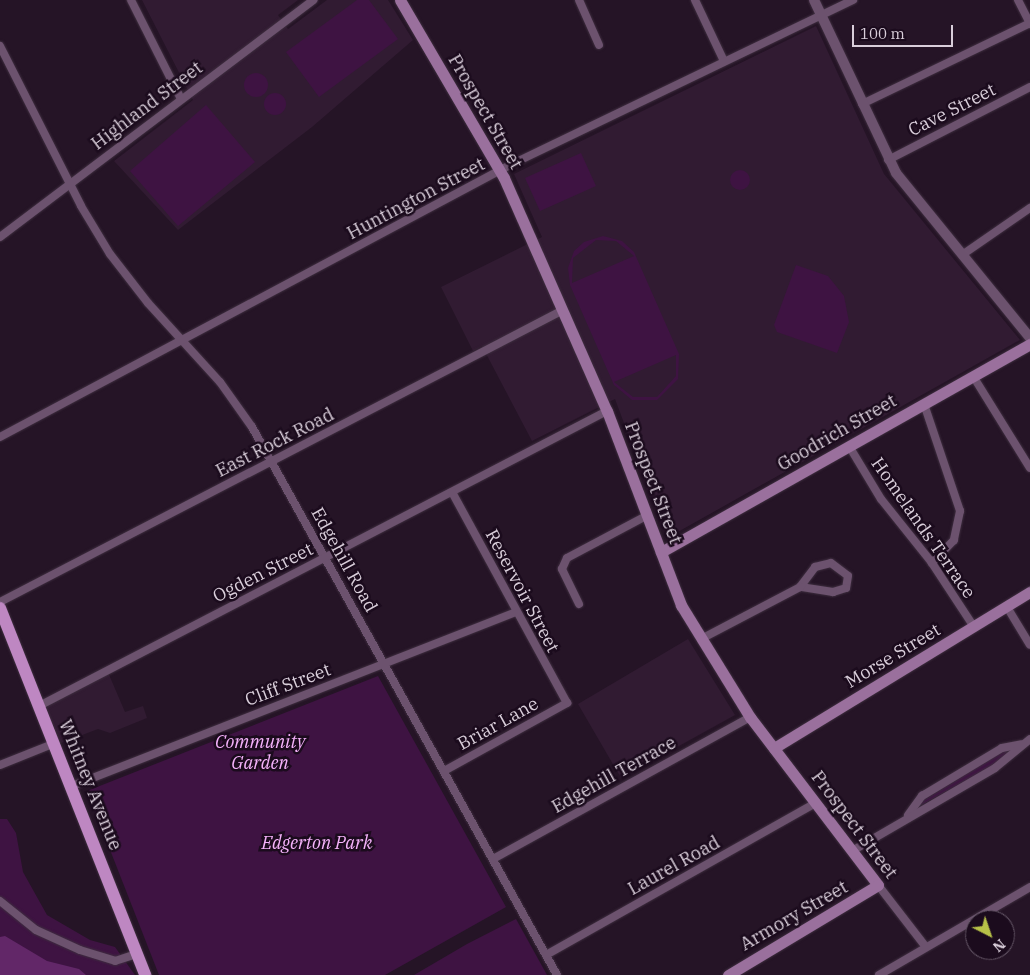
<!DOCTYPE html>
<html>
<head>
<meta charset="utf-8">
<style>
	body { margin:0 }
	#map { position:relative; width:1030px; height:975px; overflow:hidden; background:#251426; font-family:"IBM Plex Serif",serif }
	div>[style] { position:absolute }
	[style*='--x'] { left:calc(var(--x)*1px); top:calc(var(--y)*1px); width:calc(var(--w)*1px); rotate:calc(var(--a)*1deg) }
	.built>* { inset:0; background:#311b32 }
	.green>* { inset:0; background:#3e1342 }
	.round { border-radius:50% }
	.water>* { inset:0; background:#622768 }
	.roads { filter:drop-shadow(0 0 1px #3e2e3f) drop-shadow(0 0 1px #3e2e3f) }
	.minor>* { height:8px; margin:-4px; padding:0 4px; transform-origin:4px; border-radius:4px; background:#6c526e }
	.tertiary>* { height:10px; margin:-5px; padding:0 5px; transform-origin:5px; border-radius:5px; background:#6c526e }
	.secondary>* { height:11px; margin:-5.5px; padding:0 5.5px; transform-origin:5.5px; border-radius:5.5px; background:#9a709d }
	.primary>* { height:12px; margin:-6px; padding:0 6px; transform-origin:6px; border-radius:6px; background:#be87c2 }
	span { translate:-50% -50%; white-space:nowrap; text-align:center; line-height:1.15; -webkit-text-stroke:5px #1b0b1d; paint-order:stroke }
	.street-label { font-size:18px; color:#d9ceda }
	.park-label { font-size:18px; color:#f5b2fb; font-style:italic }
	.north { position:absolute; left:965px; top:910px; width:50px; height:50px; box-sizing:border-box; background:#1b0b1d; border:1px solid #675969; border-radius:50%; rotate:139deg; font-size:14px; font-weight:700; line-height:20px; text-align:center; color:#d9ceda }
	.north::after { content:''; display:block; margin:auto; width:18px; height:22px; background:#b7c148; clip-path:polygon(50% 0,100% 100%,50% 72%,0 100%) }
	.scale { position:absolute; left:852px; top:25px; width:101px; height:22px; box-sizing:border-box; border:2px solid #d9ceda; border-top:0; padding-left:6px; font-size:15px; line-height:18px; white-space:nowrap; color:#d9ceda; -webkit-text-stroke:4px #1b0b1d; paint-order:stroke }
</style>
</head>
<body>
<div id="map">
	<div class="built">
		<i style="clip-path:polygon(142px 0,298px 0,278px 15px,288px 29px,327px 0,388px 0,413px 40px,312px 127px,178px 230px,114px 161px,193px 100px)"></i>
		<i style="clip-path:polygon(816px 26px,884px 174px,1020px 340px,667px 538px,615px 399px,532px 441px,482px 346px,473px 351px,441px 287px,542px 237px,514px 174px)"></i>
		<i style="clip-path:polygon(688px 639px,735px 715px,621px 778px,578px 704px)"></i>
		<i style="clip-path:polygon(107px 670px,125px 712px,143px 706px,147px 718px,110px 733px,98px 729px,56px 745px,39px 706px)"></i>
	</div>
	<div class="green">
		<i style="clip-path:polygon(357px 0,369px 0,398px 39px,319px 97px,286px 52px)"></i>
		<i class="round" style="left:244px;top:73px;width:24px;height:24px"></i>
		<i class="round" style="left:264px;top:93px;width:22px;height:22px"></i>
		<i style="clip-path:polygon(206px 105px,255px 162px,178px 226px,130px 171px)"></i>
		<i style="clip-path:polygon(581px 153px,596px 186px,540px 211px,525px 178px)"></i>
		<i class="round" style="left:730px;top:170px;width:20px;height:20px"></i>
		<i style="clip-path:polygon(evenodd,603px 236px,622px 241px,634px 252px,679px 354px,678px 379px,657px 400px,632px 400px,614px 385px,570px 285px,568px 268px,574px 251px,584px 242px,603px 236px,596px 240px,616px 241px,634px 256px,572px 283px,573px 258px,596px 240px,603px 236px,676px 355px,676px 376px,657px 397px,633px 397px,614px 382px,676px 355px)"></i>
		<i style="clip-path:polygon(796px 265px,828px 276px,844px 296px,849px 322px,837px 353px,777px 332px,774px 325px)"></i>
		<i style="clip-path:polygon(378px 676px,506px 907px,385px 975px,159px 975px,87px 791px)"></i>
		<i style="clip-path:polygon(1007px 749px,1009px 756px,918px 807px,919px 803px)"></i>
		<i style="clip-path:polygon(0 819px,7px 819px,16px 833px,23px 872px,47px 915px,90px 940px,115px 947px,135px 975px,0 975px)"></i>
		<i style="clip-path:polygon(516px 919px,547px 975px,414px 975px,467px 944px)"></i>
	</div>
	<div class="water">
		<i style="clip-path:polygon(5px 936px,47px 961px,79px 969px,86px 975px,0 975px,0 937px)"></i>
	</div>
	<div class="roads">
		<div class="minor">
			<i style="--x:131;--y:0;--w:111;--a:63.2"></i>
			<i style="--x:579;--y:0;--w:49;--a:66"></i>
			<i style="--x:695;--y:0;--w:68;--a:64.6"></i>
			<i style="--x:1018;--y:0;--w:27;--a:63"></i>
			<i style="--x:0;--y:46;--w:179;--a:63.1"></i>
			<i style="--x:81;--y:206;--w:56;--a:58.9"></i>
			<i style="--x:110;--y:254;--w:62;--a:52.2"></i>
			<i style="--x:148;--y:303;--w:107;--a:47.7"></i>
			<i style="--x:220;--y:382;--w:55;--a:54.6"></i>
			<i style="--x:252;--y:427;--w:627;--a:60.9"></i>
			<i style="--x:862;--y:104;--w:187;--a:-25.7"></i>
			<i style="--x:888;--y:160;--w:160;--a:-27.2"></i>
			<i style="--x:0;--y:237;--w:393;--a:-37.1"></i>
			<i style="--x:962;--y:255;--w:83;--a:-34.7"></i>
			<i style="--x:973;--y:376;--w:108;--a:58.2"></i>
			<i style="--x:924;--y:404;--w:113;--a:71.4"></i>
			<i style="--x:960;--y:511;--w:30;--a:102"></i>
			<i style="--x:954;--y:540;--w:32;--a:134"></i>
			<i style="--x:0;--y:437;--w:576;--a:-28.08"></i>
			<i style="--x:508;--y:166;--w:383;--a:-25.7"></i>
			<i style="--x:849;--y:446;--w:62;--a:58.9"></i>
			<i style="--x:881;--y:499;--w:82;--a:51.4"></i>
			<i style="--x:932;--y:563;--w:77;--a:56.7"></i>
			<i style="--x:831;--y:563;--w:21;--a:37"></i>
			<i style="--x:848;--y:576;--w:12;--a:99"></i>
			<i style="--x:846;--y:588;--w:14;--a:163"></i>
			<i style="--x:833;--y:592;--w:33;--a:-171"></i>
			<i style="--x:800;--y:587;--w:25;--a:-53"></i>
			<i style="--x:815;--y:567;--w:16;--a:-14"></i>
			<i style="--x:0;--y:602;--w:634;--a:-27.41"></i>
			<i style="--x:579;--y:604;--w:39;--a:-116"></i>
			<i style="--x:562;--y:569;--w:12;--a:-66"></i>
			<i style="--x:567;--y:558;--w:89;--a:-28"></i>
			<i style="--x:1007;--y:607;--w:44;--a:58.8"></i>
			<i style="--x:701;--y:639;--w:112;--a:-27.7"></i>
			<i style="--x:39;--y:706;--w:640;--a:-27.45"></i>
			<i style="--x:0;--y:765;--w:59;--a:-21.8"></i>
			<i style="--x:444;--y:771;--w:141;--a:-28.9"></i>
			<i style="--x:567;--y:703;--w:240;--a:-118.6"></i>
			<i style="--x:72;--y:786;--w:476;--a:-21.4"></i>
			<i style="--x:908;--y:815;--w:24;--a:-54"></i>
			<i style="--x:922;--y:796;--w:93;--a:-31"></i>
			<i style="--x:1002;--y:748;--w:20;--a:-11"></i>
			<i style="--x:852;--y:851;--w:165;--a:-30.1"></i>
			<i style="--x:995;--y:768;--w:45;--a:-39.6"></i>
			<i style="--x:493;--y:859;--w:294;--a:-28.9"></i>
			<i style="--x:878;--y:885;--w:78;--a:52.3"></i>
			<i style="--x:0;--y:901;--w:46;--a:38.9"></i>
			<i style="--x:36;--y:930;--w:48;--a:24.4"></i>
			<i style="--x:80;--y:950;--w:37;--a:17"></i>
			<i style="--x:115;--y:961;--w:23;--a:-18"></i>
			<i style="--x:546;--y:955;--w:310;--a:-29.4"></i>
			<i style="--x:879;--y:975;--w:175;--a:-30.2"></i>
		</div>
		<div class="tertiary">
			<i style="--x:814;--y:0;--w:191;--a:64.6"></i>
			<i style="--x:896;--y:173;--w:213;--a:50.9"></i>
		</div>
		<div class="secondary">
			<i style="--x:400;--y:0;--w:206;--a:59.7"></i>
			<i style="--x:504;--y:178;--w:255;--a:66.2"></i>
			<i style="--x:607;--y:411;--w:208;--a:69.1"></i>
			<i style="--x:681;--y:605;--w:132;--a:58.4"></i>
			<i style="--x:750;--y:717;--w:211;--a:52.7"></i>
			<i style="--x:878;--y:885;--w:175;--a:149"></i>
			<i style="--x:661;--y:552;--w:424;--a:-29.4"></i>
			<i style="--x:774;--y:748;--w:300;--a:-31.4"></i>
		</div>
		<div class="primary">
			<i style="--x:0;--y:608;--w:395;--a:68.4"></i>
		</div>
	</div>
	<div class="street-label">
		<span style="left:147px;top:106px;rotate:-37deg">Highland Street</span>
		<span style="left:952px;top:110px;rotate:-27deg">Cave Street</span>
		<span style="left:485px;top:112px;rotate:60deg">Prospect Street</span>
		<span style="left:416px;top:199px;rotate:-28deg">Huntington Street</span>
		<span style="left:837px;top:433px;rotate:-30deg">Goodrich Street</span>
		<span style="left:275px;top:443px;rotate:-27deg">East Rock Road</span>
		<span style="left:653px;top:483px;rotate:69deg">Prospect Street</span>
		<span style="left:923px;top:528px;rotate:55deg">Homelands Terrace</span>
		<span style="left:344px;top:560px;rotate:61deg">Edgehill Road</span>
		<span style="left:263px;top:573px;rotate:-27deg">Ogden Street</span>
		<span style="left:522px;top:591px;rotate:62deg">Reservoir Street</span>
		<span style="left:893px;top:656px;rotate:-31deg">Morse Street</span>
		<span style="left:288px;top:685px;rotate:-21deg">Cliff Street</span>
		<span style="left:498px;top:724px;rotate:-29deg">Briar Lane</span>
		<span style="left:614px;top:775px;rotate:-29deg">Edgehill Terrace</span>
		<span style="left:90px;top:785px;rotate:68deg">Whitney Avenue</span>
		<span style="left:854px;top:825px;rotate:53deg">Prospect Street</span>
		<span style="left:674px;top:866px;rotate:-29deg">Laurel Road</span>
		<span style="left:794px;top:916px;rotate:-30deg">Armory Street</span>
	</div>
	<div class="park-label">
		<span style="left:260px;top:753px">Community<br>Garden</span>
		<span style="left:317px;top:843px">Edgerton Park</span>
	</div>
	<div class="north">N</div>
	<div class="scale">100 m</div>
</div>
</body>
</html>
